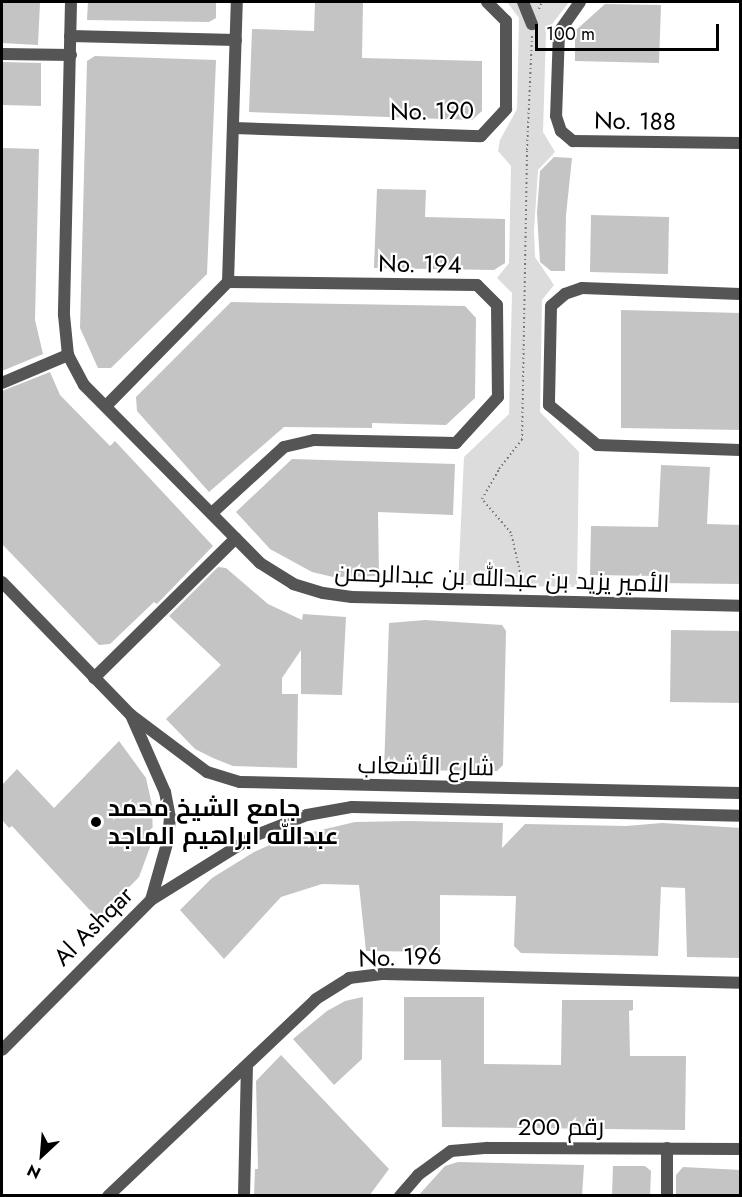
<!DOCTYPE html>
<html>
<head>
<meta charset="utf-8">
<style>
	body { margin:0 }
	#map { position:relative; width:742px; height:1197px; overflow:hidden; background:#fff; font-family:Jost,Cairo,sans-serif }
	div>[style] { position:absolute }
	[style*='--x'] { left:calc(var(--x)*1px); top:calc(var(--y)*1px); width:calc(var(--w)*1px); rotate:calc(var(--a)*1deg) }
	.green>* { inset:0; background:#dcdcdc }
	.building>* { inset:0; background:#c4c4c4 }
	.path>* { height:2px; margin-top:-1px; transform-origin:0; background:repeating-linear-gradient(90deg,#777 0 1.5px,transparent 0 4.5px) }
	.minor>* { height:12px; margin:-6px; padding:0 6px; transform-origin:6px; border-radius:6px; background:#555 }
	.dots>* { width:16px; height:16px; translate:-50% -50%; box-sizing:border-box; border:3px solid #fff; border-radius:50% }
	span { translate:-50% -50%; white-space:nowrap; text-align:center; line-height:1.15; -webkit-text-stroke:4.5px #fff; paint-order:stroke }
	.street-label { font-size:24px; color:#000 }
	.poi-label { font-size:24px; color:#000; font-weight:700 }
	.left { translate:0 -50%; text-align:left }
	.frame { position:absolute; inset:0; border:3px solid #000; pointer-events:none }
	.north { position:absolute; left:12px; top:1125px; width:60px; height:60px; -webkit-text-stroke:4px #fff; paint-order:stroke; rotate:206deg; font-size:16px; font-weight:700; line-height:24px; text-align:center; color:#000 }
	.north::after { content:''; display:block; margin:auto; width:21px; height:27px; background:#000; clip-path:polygon(50% 0,100% 100%,50% 72%,0 100%) }
	.scale { position:absolute; left:535px; top:24px; width:184px; height:27px; box-sizing:border-box; border:3px solid #000; border-top:0; padding-left:8px; font-size:18px; line-height:21px; white-space:nowrap; color:#000; -webkit-text-stroke:4px #fff; paint-order:stroke }
</style>
</head>
<body>
<div id="map">
	<div class="green">
		<i style="clip-path:polygon(507px 2px,569px 2px,546px 32px,543px 132px,555px 152px,538px 170px,534px 230px,535px 257px,554px 285px,542px 300px,540px 412px,579px 452px,577px 587px,458px 585px,464px 457px,509px 414px,512px 293px,497px 278px,509px 263px,511px 166px,498px 151px,500px 140px,517px 109px,519px 18px)"></i>
	</div>
	<div class="building">
		<i style="clip-path:polygon(2px 2px,40px 2px,38px 45px,2px 43px)"></i>
		<i style="clip-path:polygon(88px 2px,216px 2px,216px 18px,209px 22px,87px 20px)"></i>
		<i style="clip-path:polygon(315px 2px,363px 2px,362px 58px,482px 61px,482px 111px,472px 120px,249px 112px,252px 29px,314px 31px)"></i>
		<i style="clip-path:polygon(605px 4px,661px 5px,659px 63px,575px 61px,575px 31px)"></i>
		<i style="clip-path:polygon(95px 56px,216px 60px,207px 274px,111px 368px,98px 368px,80px 328px,87px 61px)"></i>
		<i style="clip-path:polygon(2px 62px,41px 63px,41px 106px,2px 105px)"></i>
		<i style="clip-path:polygon(2px 148px,39px 149px,35px 320px,43px 354px,2px 371px)"></i>
		<i style="clip-path:polygon(554px 157px,572px 158px,566px 215px,565px 271px,551px 271px,540px 262px,537px 213px,540px 171px)"></i>
		<i style="clip-path:polygon(377px 189px,426px 190px,425px 217px,505px 219px,505px 263px,494px 270px,374px 268px)"></i>
		<i style="clip-path:polygon(591px 215px,669px 217px,668px 274px,590px 272px)"></i>
		<i style="clip-path:polygon(231px 302px,465px 306px,476px 318px,475px 398px,446px 425px,372px 423px,372px 428px,284px 427px,209px 492px,137px 411px,136px 397px)"></i>
		<i style="clip-path:polygon(621px 310px,741px 313px,741px 430px,621px 428px)"></i>
		<i style="clip-path:polygon(50px 372px,60px 395px,110px 446px,115px 441px,213px 546px,157px 604px,154px 602px,110px 644px,99px 645px,2px 544px,2px 391px)"></i>
		<i style="clip-path:polygon(292px 459px,455px 464px,453px 515px,378px 512px,379px 576px,333px 577px,312px 572px,270px 549px,236px 512px)"></i>
		<i style="clip-path:polygon(661px 465px,710px 467px,707px 524px,741px 525px,741px 584px,657px 583px,657px 576px,590px 575px,591px 526px,658px 527px)"></i>
		<i style="clip-path:polygon(218px 567px,226px 568px,268px 604px,302px 620px,303px 614px,346px 617px,342px 695px,301px 694px,301px 650px,282px 678px,282px 694px,298px 694px,297px 768px,233px 766px,213px 758px,195px 749px,166px 719px,221px 665px,169px 616px)"></i>
		<i style="clip-path:polygon(425px 620px,502px 625px,506px 631px,503px 765px,497px 771px,384px 770px,389px 623px)"></i>
		<i style="clip-path:polygon(671px 630px,741px 631px,741px 703px,670px 702px)"></i>
		<i style="clip-path:polygon(119px 741px,146px 778px,152px 805px,153px 839px,139px 877px,98px 919px,12px 826px,9px 828px,2px 820px,2px 785px,17px 769px,54px 808px)"></i>
		<i style="clip-path:polygon(409px 821px,503px 823px,502px 848px,525px 824px,626px 826px,662px 823px,741px 828px,741px 958px,687px 957px,685px 888px,661px 887px,658px 956px,521px 953px,514px 946px,516px 896px,440px 895px,440px 952px,366px 951px,359px 885px,322px 884px,281px 897px,224px 959px,180px 910px,212px 878px,254px 852px,283px 839px,355px 822px)"></i>
		<i style="clip-path:polygon(363px 997px,362px 1059px,334px 1085px,293px 1039px,327px 1011px,345px 1001px)"></i>
		<i style="clip-path:polygon(404px 997px,484px 997px,484px 1064px,561px 1065px,562px 1000px,633px 1000px,633px 1010px,629px 1011px,630px 1056px,686px 1056px,685px 1130px,442px 1127px,441px 1060px,404px 1060px)"></i>
		<i style="clip-path:polygon(281px 1055px,389px 1169px,369px 1196px,254px 1196px,255px 1169px,258px 1169px,256px 1081px)"></i>
		<i style="clip-path:polygon(458px 1162px,584px 1165px,582px 1196px,418px 1196px,445px 1166px)"></i>
		<i style="clip-path:polygon(613px 1166px,645px 1166px,651px 1171px,650px 1196px,612px 1196px)"></i>
		<i style="clip-path:polygon(683px 1167px,741px 1170px,741px 1196px,676px 1196px,676px 1175px)"></i>
	</div>
	<div class="path">
		<i style="--x:539;--y:9;--w:8;--a:-67"></i>
		<i style="--x:524;--y:589;--w:57;--a:-103.1"></i>
		<i style="--x:511;--y:533;--w:45;--a:-130.5"></i>
		<i style="--x:482;--y:499;--w:34;--a:-60"></i>
		<i style="--x:499;--y:469;--w:37;--a:-52"></i>
		<i style="--x:522;--y:440;--w:290;--a:-89"></i>
		<i style="--x:527;--y:150;--w:116;--a:-87.5"></i>
	</div>
	<div class="minor">
		<i style="--x:71;--y:2;--w:313;--a:91.3"></i>
		<i style="--x:64;--y:315;--w:40;--a:84.3"></i>
		<i style="--x:68;--y:355;--w:34;--a:62"></i>
		<i style="--x:84;--y:385;--w:250;--a:45.3"></i>
		<i style="--x:260;--y:563;--w:39;--a:32"></i>
		<i style="--x:293;--y:584;--w:31;--a:17"></i>
		<i style="--x:323;--y:593;--w:29;--a:8"></i>
		<i style="--x:352;--y:597;--w:388;--a:1.3"></i>
		<i style="--x:523;--y:2;--w:24;--a:68"></i>
		<i style="--x:580;--y:2;--w:37;--a:125"></i>
		<i style="--x:559;--y:32;--w:84;--a:92"></i>
		<i style="--x:556;--y:116;--w:16;--a:72"></i>
		<i style="--x:561;--y:131;--w:16;--a:40"></i>
		<i style="--x:573;--y:141;--w:167;--a:0.7"></i>
		<i style="--x:70;--y:36;--w:166;--a:1.4"></i>
		<i style="--x:2;--y:54;--w:69;--a:0.8"></i>
		<i style="--x:234;--y:128;--w:247;--a:1.9"></i>
		<i style="--x:481;--y:136;--w:37;--a:-47"></i>
		<i style="--x:506;--y:109;--w:88;--a:-90"></i>
		<i style="--x:506;--y:21;--w:27;--a:-135"></i>
		<i style="--x:228;--y:282;--w:280;--a:-88.2"></i>
		<i style="--x:740;--y:294;--w:158;--a:-177.8"></i>
		<i style="--x:582;--y:288;--w:18;--a:161"></i>
		<i style="--x:565;--y:294;--w:18;--a:139"></i>
		<i style="--x:551;--y:306;--w:99;--a:91.2"></i>
		<i style="--x:549;--y:405;--w:62;--a:39.8"></i>
		<i style="--x:597;--y:445;--w:143;--a:2"></i>
		<i style="--x:2;--y:383;--w:72;--a:-23"></i>
		<i style="--x:106;--y:406;--w:174;--a:-45.5"></i>
		<i style="--x:228;--y:282;--w:249;--a:0.7"></i>
		<i style="--x:477;--y:285;--w:28;--a:45"></i>
		<i style="--x:497;--y:305;--w:92;--a:89.4"></i>
		<i style="--x:498;--y:397;--w:62;--a:132.4"></i>
		<i style="--x:456;--y:443;--w:142;--a:-178.8"></i>
		<i style="--x:314;--y:440;--w:31;--a:167"></i>
		<i style="--x:284;--y:447;--w:98;--a:137.5"></i>
		<i style="--x:2;--y:582;--w:185;--a:45.9"></i>
		<i style="--x:131;--y:715;--w:84;--a:66.2"></i>
		<i style="--x:165;--y:792;--w:25;--a:79"></i>
		<i style="--x:170;--y:817;--w:23;--a:95"></i>
		<i style="--x:168;--y:840;--w:62;--a:105.8"></i>
		<i style="--x:151;--y:900;--w:211;--a:134.8"></i>
		<i style="--x:94;--y:678;--w:199;--a:-44.6"></i>
		<i style="--x:131;--y:715;--w:95;--a:36.9"></i>
		<i style="--x:207;--y:772;--w:34;--a:17"></i>
		<i style="--x:240;--y:782;--w:500;--a:1.26"></i>
		<i style="--x:151;--y:900;--w:121;--a:-31.9"></i>
		<i style="--x:254;--y:836;--w:57;--a:-21.6"></i>
		<i style="--x:307;--y:815;--w:46;--a:-10.1"></i>
		<i style="--x:352;--y:807;--w:388;--a:1.3"></i>
		<i style="--x:667;--y:1148;--w:48;--a:90"></i>
		<i style="--x:108;--y:1196;--w:286;--a:-43.4"></i>
		<i style="--x:316;--y:999;--w:39;--a:-32"></i>
		<i style="--x:349;--y:978;--w:35;--a:-7"></i>
		<i style="--x:384;--y:974;--w:356;--a:1.4"></i>
		<i style="--x:244;--y:1196;--w:131;--a:-88.7"></i>
		<i style="--x:400;--y:1196;--w:28;--a:-49"></i>
		<i style="--x:418;--y:1175;--w:41;--a:-36"></i>
		<i style="--x:451;--y:1151;--w:36;--a:-5"></i>
		<i style="--x:487;--y:1148;--w:253;--a:0.2"></i>
	</div>
	<div class="dots">
		<i style="left:96px;top:822px;background:#000"></i>
	</div>
	<div class="street-label">
		<span style="left:432px;top:111px;rotate:-1deg">No. 190</span>
		<span style="left:635px;top:121px;rotate:1deg">No. 188</span>
		<span style="left:420px;top:264px;rotate:1deg">No. 194</span>
		<span style="left:502px;top:578px;rotate:2deg">الأمير يزيد بن عبدالله بن عبدالرحمن</span>
		<span style="left:426px;top:766px;rotate:1deg">شارع الأشعاب</span>
		<span style="left:93px;top:926px;rotate:-45deg">Al Ashqar</span>
		<span style="left:400px;top:957px;rotate:-2deg">No. 196</span>
		<span style="left:561px;top:1127px">رقم 200</span>
	</div>
	<div class="poi-label">
		<span class="left" style="left:108px;top:822px">جامع الشيخ محمد<br>عبدالله ابراهيم الماجد</span>
	</div>
	<div class="frame"></div>
	<div class="north">N</div>
	<div class="scale">100 m</div>
</div>
</body>
</html>
